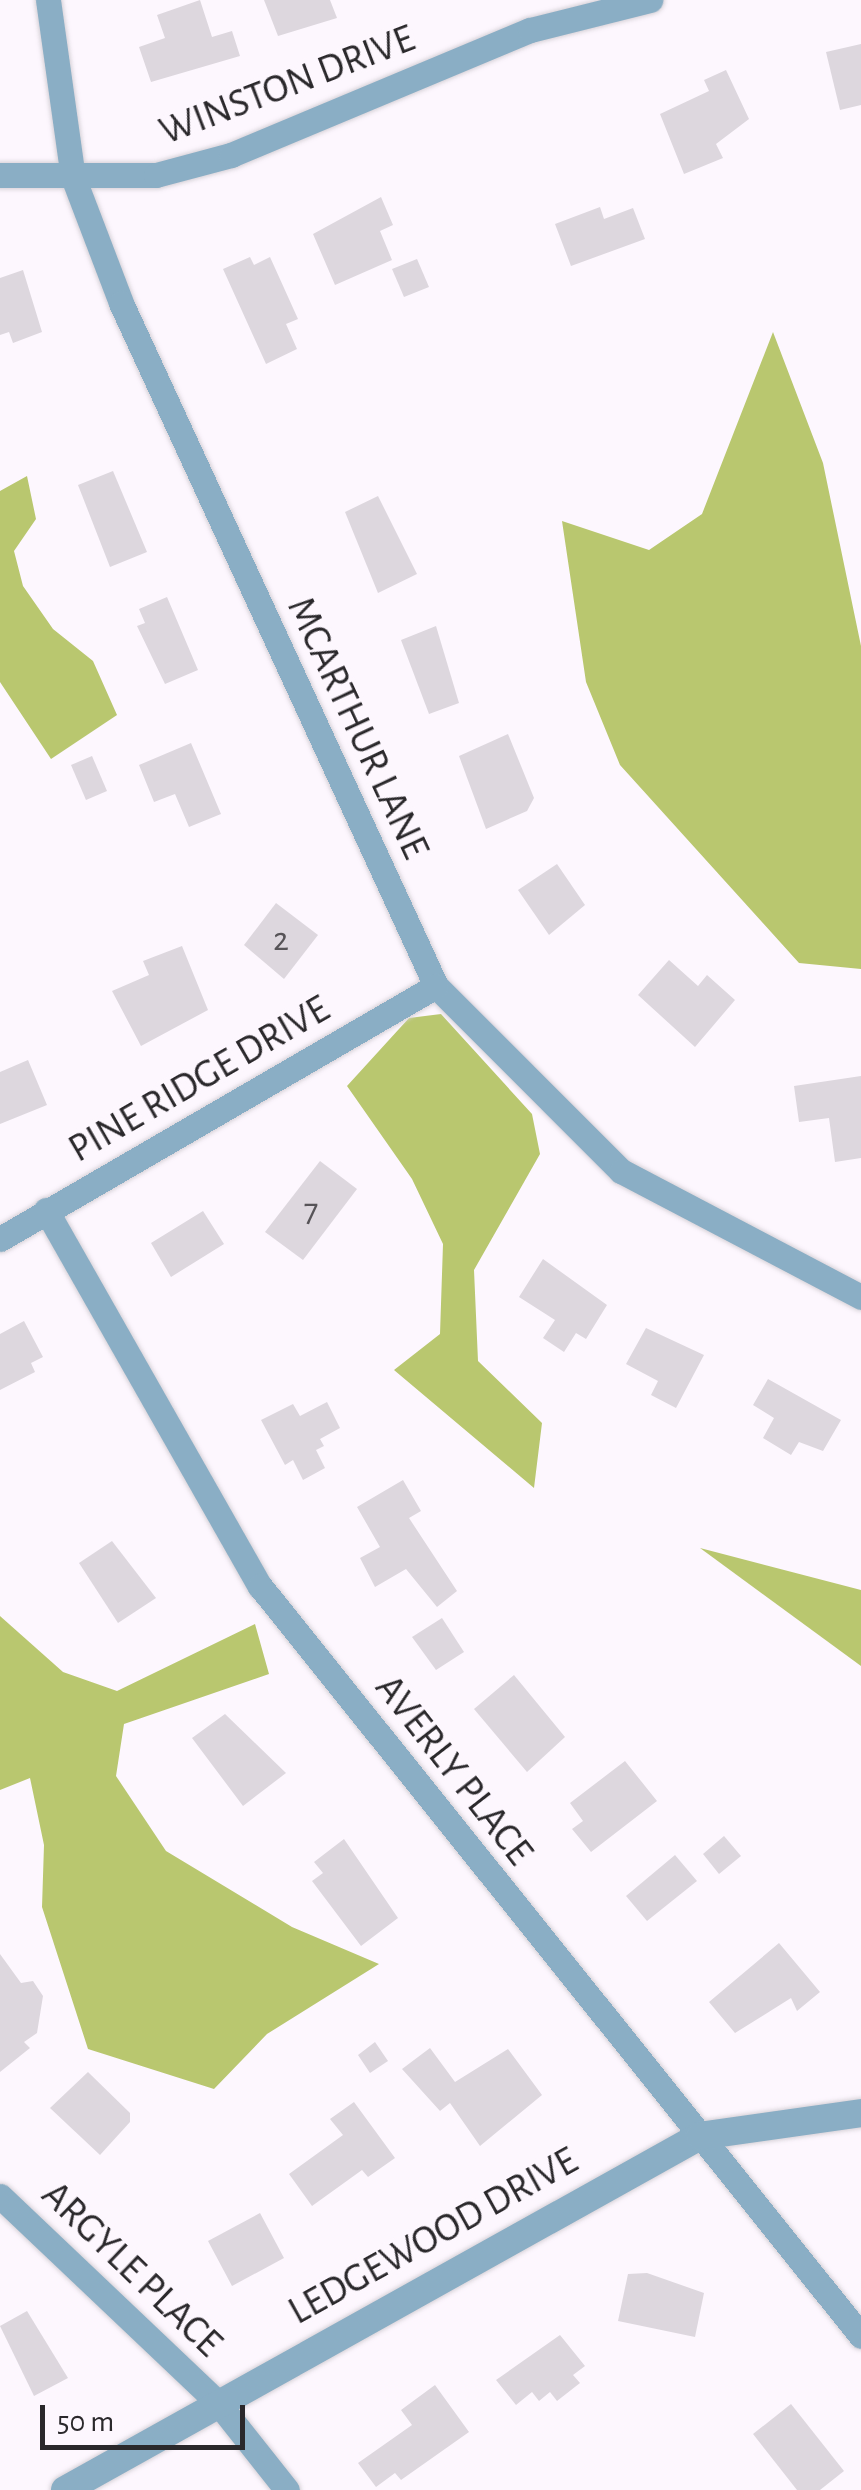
<!DOCTYPE html>
<html>
<head>
<meta charset="utf-8">
<style>
	body { margin:0 }
	#map { position:relative; width:861px; height:2490px; overflow:hidden; background:#fdf7fe; font-family:"Alegreya Sans",sans-serif }
	div>[style] { position:absolute }
	[style*='--x'] { left:calc(var(--x)*1px); top:calc(var(--y)*1px); width:calc(var(--w)*1px); rotate:calc(var(--a)*1deg) }
	.forest>* { inset:0; background:#b9c76f }
	.building>* { inset:0; background:#ddd7de }
	.roads { filter:drop-shadow(0 0 2px #d7d2d8) drop-shadow(0 0 2px #d7d2d8) }
	.minor>* { height:25px; margin:-12.5px; padding:0 12.5px; transform-origin:12.5px; border-radius:12.5px; background:#8aaec5 }
	.tertiary>* { height:28px; margin:-14px; padding:0 14px; transform-origin:14px; border-radius:14px; background:#8aaec5 }
	span { translate:-50% -50%; white-space:nowrap; text-align:center; line-height:1.15; -webkit-text-stroke:8px #fdf7fe; paint-order:stroke }
	.number-label { font-size:35px; color:#575458 }
	.number-label span { -webkit-text-stroke-width:0 }
	.street-label { font-size:40px; color:#2a282b }
	.scale { position:absolute; left:40px; top:2405px; width:205px; height:45px; box-sizing:border-box; border:5px solid #2a282b; border-top:0; padding-left:12px; font-size:30px; line-height:35px; white-space:nowrap; color:#2a282b; -webkit-text-stroke:8px #fdf7fe; paint-order:stroke }
</style>
</head>
<body>
<div id="map">
	<div class="forest">
		<i style="clip-path:polygon(773px 332px,823px 463px,861px 646px,861px 969px,799px 963px,620px 765px,586px 682px,562px 521px,649px 550px,702px 514px)"></i>
		<i style="clip-path:polygon(27px 476px,36px 519px,14px 551px,23px 586px,53px 629px,93px 661px,117px 715px,51px 759px,0 682px,0 491px)"></i>
		<i style="clip-path:polygon(441px 1014px,532px 1114px,540px 1154px,474px 1270px,478px 1361px,542px 1423px,534px 1488px,394px 1370px,440px 1334px,443px 1244px,412px 1179px,347px 1086px,409px 1018px)"></i>
		<i style="clip-path:polygon(700px 1548px,861px 1590px,861px 1666px)"></i>
		<i style="clip-path:polygon(0 1616px,63px 1672px,117px 1691px,255px 1624px,269px 1674px,124px 1724px,116px 1776px,166px 1851px,292px 1927px,379px 1964px,267px 2034px,214px 2089px,88px 2049px,42px 1907px,44px 1845px,30px 1778px,0 1790px)"></i>
	</div>
	<div class="building">
		<i style="clip-path:polygon(200px 0,212px 37px,232px 31px,240px 56px,151px 82px,139px 47px,165px 38px,157px 15px)"></i>
		<i style="clip-path:polygon(264px 0,330px 0,337px 18px,278px 36px)"></i>
		<i style="clip-path:polygon(861px 44px,861px 105px,840px 110px,826px 52px)"></i>
		<i style="clip-path:polygon(726px 70px,749px 119px,716px 144px,723px 158px,684px 174px,660px 114px,709px 91px,704px 80px)"></i>
		<i style="clip-path:polygon(381px 197px,393px 225px,380px 231px,392px 260px,335px 285px,313px 234px)"></i>
		<i style="clip-path:polygon(600px 207px,604px 219px,633px 208px,645px 239px,571px 266px,555px 224px)"></i>
		<i style="clip-path:polygon(250px 257px,254px 265px,270px 257px,298px 319px,286px 324px,297px 349px,266px 364px,223px 269px)"></i>
		<i style="clip-path:polygon(417px 259px,429px 287px,404px 297px,392px 269px)"></i>
		<i style="clip-path:polygon(23px 270px,42px 332px,13px 343px,9px 332px,0 335px,0 278px)"></i>
		<i style="clip-path:polygon(113px 471px,147px 552px,110px 567px,78px 485px)"></i>
		<i style="clip-path:polygon(378px 496px,417px 574px,378px 593px,345px 512px)"></i>
		<i style="clip-path:polygon(167px 597px,198px 670px,165px 684px,137px 626px,145px 623px,139px 609px)"></i>
		<i style="clip-path:polygon(436px 626px,459px 703px,429px 714px,401px 640px)"></i>
		<i style="clip-path:polygon(508px 734px,534px 798px,527px 811px,486px 829px,459px 756px)"></i>
		<i style="clip-path:polygon(191px 743px,221px 814px,189px 827px,175px 794px,154px 802px,139px 765px)"></i>
		<i style="clip-path:polygon(92px 756px,107px 791px,86px 800px,71px 765px)"></i>
		<i style="clip-path:polygon(557px 864px,585px 905px,549px 935px,518px 890px)"></i>
		<i style="clip-path:polygon(276px 903px,318px 935px,284px 979px,244px 945px)"></i>
		<i style="clip-path:polygon(182px 946px,208px 1010px,141px 1046px,112px 991px,149px 975px,143px 961px)"></i>
		<i style="clip-path:polygon(669px 960px,698px 986px,707px 975px,735px 1000px,695px 1047px,638px 995px)"></i>
		<i style="clip-path:polygon(28px 1060px,47px 1105px,0 1124px,0 1072px)"></i>
		<i style="clip-path:polygon(861px 1076px,861px 1158px,835px 1162px,829px 1118px,799px 1122px,794px 1086px)"></i>
		<i style="clip-path:polygon(320px 1161px,357px 1189px,303px 1260px,265px 1232px)"></i>
		<i style="clip-path:polygon(203px 1211px,224px 1244px,171px 1277px,151px 1243px)"></i>
		<i style="clip-path:polygon(543px 1259px,607px 1305px,586px 1339px,576px 1333px,564px 1352px,543px 1338px,555px 1320px,519px 1297px)"></i>
		<i style="clip-path:polygon(24px 1321px,43px 1357px,31px 1363px,35px 1372px,0 1390px,0 1334px)"></i>
		<i style="clip-path:polygon(646px 1328px,704px 1355px,676px 1408px,651px 1395px,658px 1381px,626px 1364px)"></i>
		<i style="clip-path:polygon(768px 1379px,841px 1420px,823px 1451px,799px 1442px,791px 1455px,763px 1438px,774px 1418px,753px 1405px)"></i>
		<i style="clip-path:polygon(327px 1402px,340px 1428px,320px 1439px,324px 1446px,316px 1450px,325px 1468px,303px 1480px,293px 1460px,285px 1465px,261px 1420px,293px 1404px,300px 1416px)"></i>
		<i style="clip-path:polygon(403px 1480px,421px 1511px,409px 1518px,457px 1591px,437px 1607px,406px 1569px,375px 1587px,360px 1558px,380px 1547px,357px 1507px)"></i>
		<i style="clip-path:polygon(112px 1541px,156px 1598px,118px 1623px,79px 1563px)"></i>
		<i style="clip-path:polygon(442px 1618px,464px 1652px,436px 1670px,412px 1637px)"></i>
		<i style="clip-path:polygon(514px 1675px,565px 1737px,527px 1772px,474px 1709px)"></i>
		<i style="clip-path:polygon(225px 1714px,286px 1773px,243px 1806px,192px 1738px)"></i>
		<i style="clip-path:polygon(625px 1761px,657px 1801px,591px 1852px,572px 1829px,583px 1821px,570px 1803px)"></i>
		<i style="clip-path:polygon(724px 1836px,741px 1856px,719px 1874px,703px 1854px)"></i>
		<i style="clip-path:polygon(344px 1839px,398px 1918px,361px 1946px,312px 1881px,323px 1873px,314px 1862px)"></i>
		<i style="clip-path:polygon(675px 1855px,697px 1881px,647px 1921px,626px 1896px)"></i>
		<i style="clip-path:polygon(779px 1943px,820px 1992px,797px 2011px,791px 1998px,735px 2033px,709px 2002px)"></i>
		<i style="clip-path:polygon(0 1954px,21px 1983px,33px 1981px,43px 1996px,37px 2033px,24px 2042px,30px 2048px,0 2072px)"></i>
		<i style="clip-path:polygon(375px 2042px,388px 2061px,370px 2073px,358px 2055px)"></i>
		<i style="clip-path:polygon(430px 2048px,455px 2082px,508px 2049px,542px 2095px,480px 2146px,450px 2103px,440px 2111px,402px 2069px)"></i>
		<i style="clip-path:polygon(88px 2072px,130px 2113px,130px 2122px,100px 2155px,50px 2108px)"></i>
		<i style="clip-path:polygon(354px 2102px,395px 2158px,368px 2177px,362px 2170px,312px 2206px,289px 2174px,343px 2135px,330px 2119px)"></i>
		<i style="clip-path:polygon(260px 2213px,284px 2258px,232px 2286px,208px 2241px)"></i>
		<i style="clip-path:polygon(647px 2273px,704px 2293px,695px 2337px,618px 2321px,628px 2274px)"></i>
		<i style="clip-path:polygon(27px 2311px,68px 2378px,34px 2396px,0 2326px)"></i>
		<i style="clip-path:polygon(560px 2335px,585px 2366px,573px 2375px,580px 2383px,557px 2401px,550px 2392px,539px 2401px,532px 2392px,516px 2405px,496px 2380px)"></i>
		<i style="clip-path:polygon(435px 2385px,469px 2432px,401px 2480px,395px 2473px,376px 2487px,358px 2463px,412px 2425px,401px 2410px)"></i>
		<i style="clip-path:polygon(791px 2404px,844px 2471px,820px 2490px,797px 2490px,753px 2434px)"></i>
	</div>
	<div class="roads">
		<div class="minor">
			<i style="--x:48;--y:0;--w:179;--a:82"></i>
			<i style="--x:73;--y:177;--w:135;--a:69.1"></i>
			<i style="--x:121;--y:303;--w:752;--a:65.24"></i>
			<i style="--x:436;--y:986;--w:262;--a:45"></i>
			<i style="--x:621;--y:1171;--w:271;--a:27.7"></i>
			<i style="--x:0;--y:175;--w:156;--a:0"></i>
			<i style="--x:156;--y:175;--w:78;--a:-14.9"></i>
			<i style="--x:231;--y:155;--w:324;--a:-22.7"></i>
			<i style="--x:530;--y:30;--w:124;--a:-14"></i>
			<i style="--x:46;--y:1210;--w:433;--a:60.4"></i>
			<i style="--x:260;--y:1586;--w:961;--a:51.29"></i>
			<i style="--x:0;--y:1239;--w:504;--a:-30.13"></i>
			<i style="--x:0;--y:2196;--w:301;--a:43.5"></i>
			<i style="--x:218;--y:2403;--w:111;--a:51.6"></i>
		</div>
		<div class="tertiary">
			<i style="--x:65;--y:2490;--w:727;--a:-29.14"></i>
			<i style="--x:700;--y:2136;--w:163;--a:-8.1"></i>
		</div>
	</div>
	<div class="number-label">
		<span style="left:281px;top:940px">2</span>
		<span style="left:311px;top:1211px">7</span>
	</div>
	<div class="street-label">
		<span style="left:287px;top:85px;rotate:-21deg">WINSTON DRIVE</span>
		<span style="left:358px;top:728px;rotate:65deg">MCARTHUR LANE</span>
		<span style="left:199px;top:1079px;rotate:-30deg">PINE RIDGE DRIVE</span>
		<span style="left:454px;top:1770px;rotate:52deg">AVERLY PLACE</span>
		<span style="left:433px;top:2236px;rotate:-29deg">LEDGEWOOD DRIVE</span>
		<span style="left:132px;top:2269px;rotate:44deg">ARGYLE PLACE</span>
	</div>
	<div class="scale">50 m</div>
</div>
</body>
</html>
